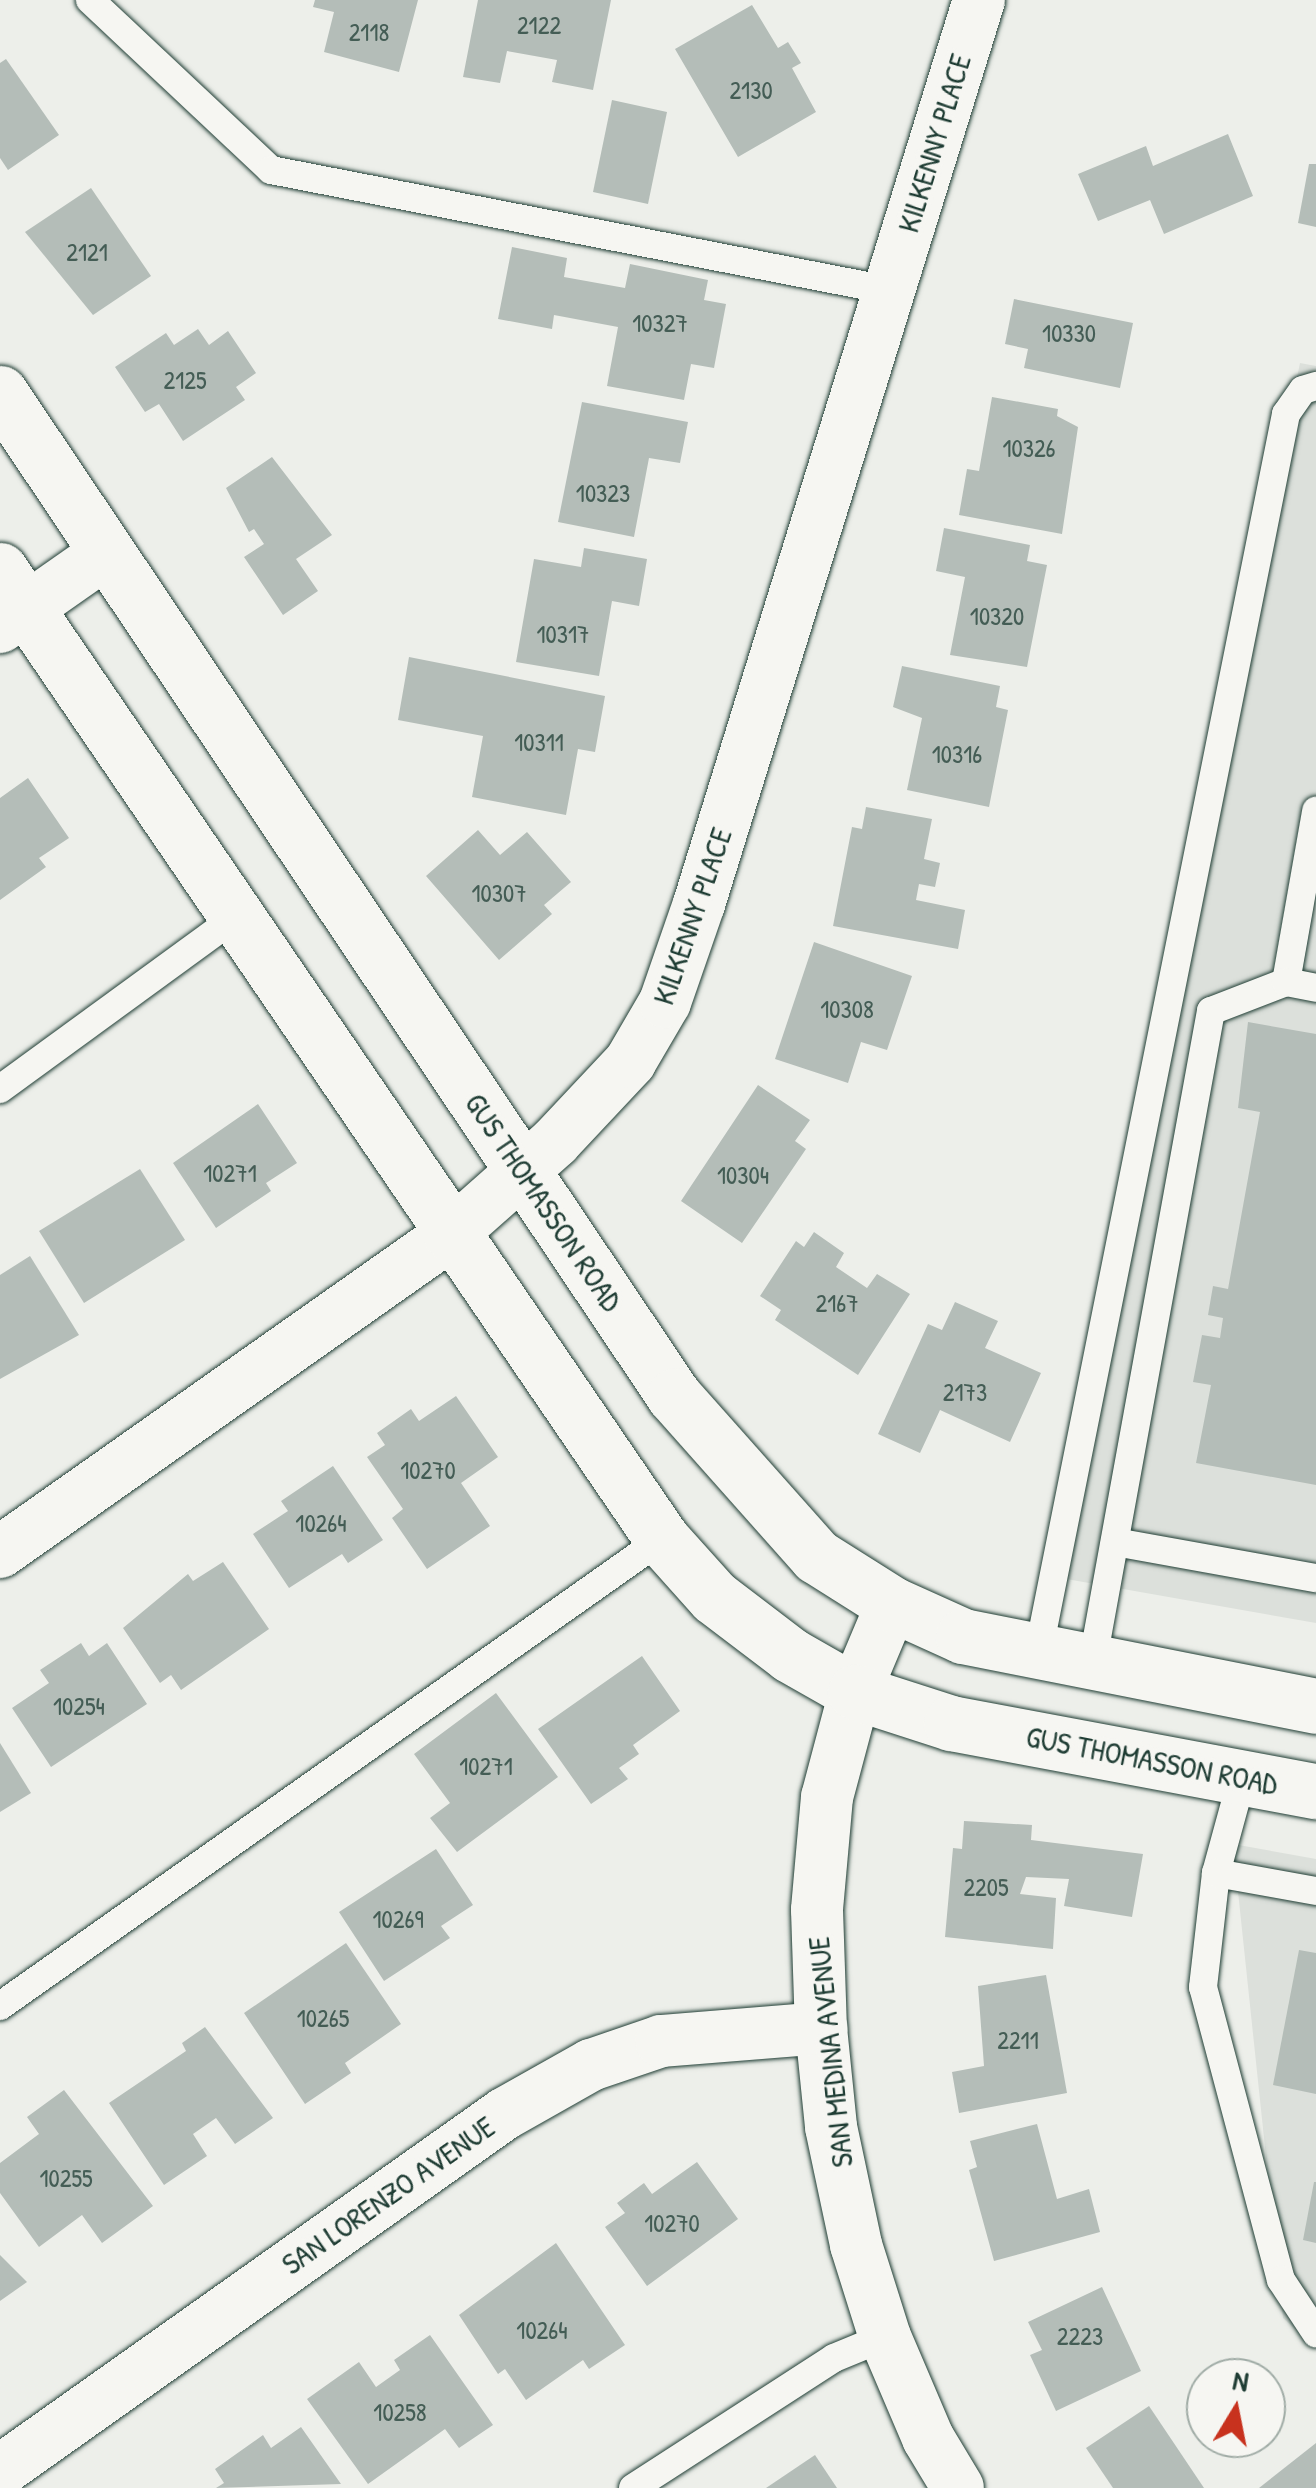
<!DOCTYPE html>
<html>
<head>
<meta charset="utf-8">
<style>
	body { margin:0 }
	#map { position:relative; width:1316px; height:2488px; overflow:hidden; background:#edefea; font-family:"Patrick Hand",sans-serif }
	div>[style] { position:absolute }
	[style*='--x'] { left:calc(var(--x)*1px); top:calc(var(--y)*1px); width:calc(var(--w)*1px); rotate:calc(var(--a)*1deg) }
	.built>* { inset:0; background:#dce0db }
	.building>* { inset:0; background:#b4bdb8 }
	.roads { filter:drop-shadow(0 0 2px #1f3d34) drop-shadow(0 0 2px #1f3d34) }
	.service>* { height:28px; margin:-14px; padding:0 14px; transform-origin:14px; border-radius:14px; background:#f6f6f2 }
	.minor>* { height:52px; margin:-26px; padding:0 26px; transform-origin:26px; border-radius:26px; background:#f6f6f2 }
	.secondary>* { height:55px; margin:-27.5px; padding:0 27.5px; transform-origin:27.5px; border-radius:27.5px; background:#f6f6f2 }
	span { translate:-50% -50%; white-space:nowrap; text-align:center; line-height:1.15; -webkit-text-stroke:9px #f6f6f2; paint-order:stroke }
	.number-label { font-size:25px; color:#445d55 }
	.number-label span { -webkit-text-stroke-width:0 }
	.street-label { font-size:30px; color:#1f3d34 }
	.north { position:absolute; left:1186px; top:2358px; width:100px; height:100px; box-sizing:border-box; background:#f6f6f2; border:2px solid #a0aca6; border-radius:50%; rotate:10deg; font-size:28px; font-weight:700; line-height:40px; text-align:center; color:#1f3d34 }
	.north::after { content:''; display:block; margin:auto; width:35px; height:45px; background:#c8321e; clip-path:polygon(50% 0,100% 100%,50% 72%,0 100%) }
</style>
</head>
<body>
<div id="map">
	<div class="built">
		<i style="clip-path:polygon(1300px 363px,1316px 366px,1316px 1623px,1055px 1577px)"></i>
		<i style="clip-path:polygon(1233px 1844px,1316px 1859px,1316px 2348px,1283px 2318px)"></i>
	</div>
	<div class="building">
		<i style="clip-path:polygon(315px 0,418px 0,399px 72px,324px 52px,334px 12px,313px 7px)"></i>
		<i style="clip-path:polygon(478px 0,611px 0,593px 90px,552px 82px,557px 60px,507px 51px,500px 83px,463px 77px)"></i>
		<i style="clip-path:polygon(752px 5px,778px 48px,788px 42px,801px 63px,792px 68px,816px 112px,738px 157px,675px 49px)"></i>
		<i style="clip-path:polygon(6px 59px,59px 135px,8px 170px,0 158px,0 63px)"></i>
		<i style="clip-path:polygon(612px 100px,667px 112px,648px 204px,593px 192px)"></i>
		<i style="clip-path:polygon(1228px 134px,1253px 196px,1164px 234px,1150px 200px,1098px 221px,1078px 174px,1146px 146px,1153px 166px)"></i>
		<i style="clip-path:polygon(1309px 164px,1316px 164px,1316px 227px,1298px 223px)"></i>
		<i style="clip-path:polygon(91px 188px,151px 276px,93px 315px,25px 232px)"></i>
		<i style="clip-path:polygon(512px 247px,567px 258px,564px 277px,625px 288px,630px 264px,708px 280px,704px 300px,726px 304px,714px 368px,691px 364px,684px 400px,607px 386px,618px 327px,554px 315px,552px 329px,498px 319px)"></i>
		<i style="clip-path:polygon(1014px 299px,1133px 323px,1120px 388px,1024px 368px,1028px 349px,1005px 344px)"></i>
		<i style="clip-path:polygon(198px 329px,209px 345px,228px 331px,256px 373px,236px 387px,245px 400px,183px 441px,159px 404px,145px 412px,115px 367px,166px 333px,174px 345px)"></i>
		<i style="clip-path:polygon(992px 397px,1058px 409px,1057px 416px,1078px 427px,1062px 534px,959px 515px,967px 469px,979px 471px)"></i>
		<i style="clip-path:polygon(582px 402px,688px 422px,680px 463px,649px 458px,634px 537px,558px 522px)"></i>
		<i style="clip-path:polygon(272px 457px,332px 535px,296px 559px,318px 591px,283px 615px,244px 557px,264px 544px,254px 529px,249px 532px,226px 488px)"></i>
		<i style="clip-path:polygon(944px 528px,1030px 545px,1027px 561px,1047px 565px,1027px 667px,950px 655px,965px 577px,936px 571px)"></i>
		<i style="clip-path:polygon(584px 548px,647px 559px,639px 606px,612px 601px,599px 676px,516px 662px,534px 559px,581px 567px)"></i>
		<i style="clip-path:polygon(409px 657px,605px 696px,595px 752px,578px 749px,566px 815px,472px 797px,483px 736px,398px 720px)"></i>
		<i style="clip-path:polygon(902px 666px,1000px 686px,996px 707px,1008px 710px,989px 807px,907px 790px,922px 718px,893px 707px)"></i>
		<i style="clip-path:polygon(28px 778px,69px 838px,39px 858px,46px 867px,0 900px,0 798px)"></i>
		<i style="clip-path:polygon(866px 807px,932px 819px,924px 859px,940px 863px,935px 887px,919px 884px,916px 900px,965px 910px,958px 949px,833px 926px,852px 827px,862px 829px)"></i>
		<i style="clip-path:polygon(478px 830px,500px 855px,527px 832px,571px 882px,544px 905px,552px 914px,499px 960px,426px 876px)"></i>
		<i style="clip-path:polygon(814px 942px,912px 976px,887px 1050px,861px 1042px,848px 1083px,775px 1059px)"></i>
		<i style="clip-path:polygon(1248px 1022px,1316px 1034px,1316px 1485px,1196px 1463px,1211px 1385px,1193px 1382px,1202px 1335px,1220px 1338px,1223px 1318px,1208px 1315px,1213px 1286px,1228px 1289px,1260px 1112px,1238px 1108px)"></i>
		<i style="clip-path:polygon(758px 1085px,810px 1120px,795px 1141px,806px 1149px,742px 1243px,681px 1201px)"></i>
		<i style="clip-path:polygon(258px 1104px,297px 1163px,266px 1183px,271px 1191px,216px 1228px,173px 1163px)"></i>
		<i style="clip-path:polygon(140px 1169px,185px 1240px,84px 1303px,39px 1231px)"></i>
		<i style="clip-path:polygon(814px 1232px,844px 1253px,836px 1267px,867px 1288px,877px 1274px,910px 1294px,858px 1375px,775px 1320px,781px 1310px,760px 1296px,796px 1241px,804px 1247px)"></i>
		<i style="clip-path:polygon(30px 1256px,79px 1335px,0 1379px,0 1275px)"></i>
		<i style="clip-path:polygon(955px 1302px,998px 1321px,985px 1348px,1041px 1373px,1010px 1442px,940px 1410px,920px 1453px,878px 1434px,928px 1324px,942px 1330px)"></i>
		<i style="clip-path:polygon(456px 1396px,498px 1457px,461px 1483px,490px 1526px,427px 1569px,392px 1518px,403px 1509px,367px 1457px,385px 1445px,377px 1433px,411px 1409px,419px 1421px)"></i>
		<i style="clip-path:polygon(333px 1466px,383px 1540px,348px 1563px,342px 1554px,289px 1588px,253px 1534px,288px 1511px,281px 1501px)"></i>
		<i style="clip-path:polygon(223px 1562px,269px 1629px,181px 1690px,171px 1675px,160px 1683px,123px 1628px,188px 1574px,193px 1581px)"></i>
		<i style="clip-path:polygon(81px 1643px,89px 1656px,107px 1643px,147px 1704px,51px 1767px,12px 1708px,49px 1683px,40px 1670px)"></i>
		<i style="clip-path:polygon(642px 1656px,680px 1711px,633px 1745px,639px 1754px,619px 1768px,628px 1779px,591px 1804px,538px 1729px)"></i>
		<i style="clip-path:polygon(496px 1693px,558px 1777px,457px 1852px,430px 1818px,450px 1803px,414px 1754px)"></i>
		<i style="clip-path:polygon(0 1743px,31px 1793px,0 1812px)"></i>
		<i style="clip-path:polygon(964px 1821px,1032px 1825px,1031px 1840px,1143px 1854px,1132px 1917px,1064px 1906px,1069px 1879px,1026px 1877px,1020px 1894px,1056px 1898px,1053px 1949px,945px 1937px,953px 1848px,962px 1849px)"></i>
		<i style="clip-path:polygon(436px 1849px,473px 1905px,441px 1926px,450px 1938px,384px 1981px,339px 1912px)"></i>
		<i style="clip-path:polygon(346px 1943px,401px 2024px,345px 2063px,351px 2073px,305px 2104px,244px 2013px)"></i>
		<i style="clip-path:polygon(1299px 1950px,1316px 1953px,1316px 2094px,1273px 2085px)"></i>
		<i style="clip-path:polygon(1046px 1975px,1067px 2093px,959px 2113px,952px 2072px,984px 2066px,978px 1986px)"></i>
		<i style="clip-path:polygon(205px 2027px,273px 2118px,235px 2144px,216px 2118px,193px 2134px,207px 2156px,164px 2185px,109px 2103px,186px 2051px,182px 2043px)"></i>
		<i style="clip-path:polygon(64px 2090px,153px 2206px,102px 2243px,82px 2215px,39px 2247px,0 2193px,0 2163px,39px 2134px,27px 2117px)"></i>
		<i style="clip-path:polygon(1037px 2124px,1057px 2199px,1089px 2189px,1100px 2232px,994px 2261px,969px 2170px,977px 2167px,970px 2141px)"></i>
		<i style="clip-path:polygon(697px 2162px,738px 2219px,647px 2286px,605px 2227px,625px 2213px,617px 2203px,644px 2183px,652px 2194px)"></i>
		<i style="clip-path:polygon(1314px 2182px,1316px 2182px,1316px 2243px,1303px 2240px)"></i>
		<i style="clip-path:polygon(556px 2243px,625px 2345px,589px 2369px,583px 2360px,526px 2400px,505px 2369px,498px 2374px,459px 2315px)"></i>
		<i style="clip-path:polygon(0 2255px,27px 2282px,0 2301px)"></i>
		<i style="clip-path:polygon(1102px 2287px,1141px 2371px,1056px 2411px,1030px 2355px,1042px 2350px,1028px 2322px)"></i>
		<i style="clip-path:polygon(430px 2335px,493px 2425px,459px 2448px,445px 2429px,368px 2484px,307px 2399px,359px 2362px,376px 2387px,400px 2370px,394px 2360px)"></i>
		<i style="clip-path:polygon(1149px 2406px,1204px 2488px,1113px 2488px,1086px 2448px)"></i>
		<i style="clip-path:polygon(301px 2427px,341px 2484px,216px 2488px,224px 2483px,215px 2469px,263px 2435px,271px 2448px)"></i>
		<i style="clip-path:polygon(1316px 2443px,1316px 2488px,1259px 2488px)"></i>
		<i style="clip-path:polygon(815px 2455px,837px 2488px,766px 2488px)"></i>
	</div>
	<div class="roads">
		<div class="service">
			<i style="--x:90;--y:0;--w:248;--a:43.2"></i>
			<i style="--x:271;--y:170;--w:629;--a:11.01"></i>
			<i style="--x:1286;--y:982;--w:174;--a:-80"></i>
			<i style="--x:0;--y:1089;--w:297;--a:-36.1"></i>
			<i style="--x:1115;--y:1542;--w:204;--a:10.2"></i>
			<i style="--x:1038;--y:1654;--w:1265;--a:-78.69"></i>
			<i style="--x:1286;--y:414;--w:29;--a:-55"></i>
			<i style="--x:1303;--y:390;--w:14;--a:-17"></i>
			<i style="--x:1092;--y:1665;--w:665;--a:-79.69"></i>
			<i style="--x:1211;--y:1011;--w:80;--a:-21.1"></i>
			<i style="--x:1286;--y:982;--w:31;--a:11"></i>
			<i style="--x:1242;--y:1778;--w:98;--a:105.3"></i>
			<i style="--x:1216;--y:1873;--w:115;--a:96.5"></i>
			<i style="--x:1203;--y:1987;--w:303;--a:75.1"></i>
			<i style="--x:1281;--y:2280;--w:64;--a:56.6"></i>
			<i style="--x:1216;--y:1873;--w:102;--a:10.2"></i>
			<i style="--x:0;--y:2006;--w:810;--a:-35.2"></i>
			<i style="--x:633;--y:2488;--w:239;--a:-32.9"></i>
			<i style="--x:834;--y:2358;--w:55;--a:-22.4"></i>
		</div>
		<div class="minor">
			<i style="--x:0;--y:627;--w:131;--a:-35"></i>
			<i style="--x:0;--y:1552;--w:550;--a:-35.16"></i>
			<i style="--x:450;--y:1235;--w:140;--a:-41.5"></i>
			<i style="--x:555;--y:1142;--w:110;--a:-46.8"></i>
			<i style="--x:630;--y:1062;--w:69;--a:-59.7"></i>
			<i style="--x:665;--y:1002;--w:104;--a:-70.9"></i>
			<i style="--x:699;--y:904;--w:946;--a:-72.79"></i>
			<i style="--x:892;--y:1604;--w:95;--a:112.8"></i>
			<i style="--x:855;--y:1692;--w:109;--a:104.9"></i>
			<i style="--x:827;--y:1797;--w:113;--a:95.1"></i>
			<i style="--x:817;--y:1910;--w:118;--a:88.1"></i>
			<i style="--x:821;--y:2028;--w:100;--a:84.2"></i>
			<i style="--x:831;--y:2127;--w:121;--a:78"></i>
			<i style="--x:856;--y:2245;--w:96;--a:72.5"></i>
			<i style="--x:885;--y:2337;--w:110;--a:66.9"></i>
			<i style="--x:928;--y:2438;--w:58;--a:59"></i>
			<i style="--x:0;--y:2471;--w:618;--a:-35.31"></i>
			<i style="--x:504;--y:2114;--w:100;--a:-29.4"></i>
			<i style="--x:591;--y:2065;--w:74;--a:-18.9"></i>
			<i style="--x:661;--y:2041;--w:161;--a:-4.6"></i>
		</div>
		<div class="secondary">
			<i style="--x:0;--y:393;--w:1208;--a:56.1"></i>
			<i style="--x:674;--y:1396;--w:214;--a:48.4"></i>
			<i style="--x:816;--y:1556;--w:90;--a:32.3"></i>
			<i style="--x:892;--y:1604;--w:78;--a:24.3"></i>
			<i style="--x:963;--y:1636;--w:360;--a:11.2"></i>
			<i style="--x:0;--y:570;--w:1174;--a:55.66"></i>
			<i style="--x:662;--y:1539;--w:78;--a:48.1"></i>
			<i style="--x:714;--y:1597;--w:96;--a:37.3"></i>
			<i style="--x:790;--y:1655;--w:75;--a:29.6"></i>
			<i style="--x:855;--y:1692;--w:101;--a:17.9"></i>
			<i style="--x:951;--y:1723;--w:371;--a:10.6"></i>
		</div>
	</div>
	<div class="number-label">
		<span style="left:539px;top:25px">2122</span>
		<span style="left:369px;top:32px">2118</span>
		<span style="left:751px;top:90px">2130</span>
		<span style="left:87px;top:252px">2121</span>
		<span style="left:660px;top:323px">10327</span>
		<span style="left:1069px;top:333px">10330</span>
		<span style="left:185px;top:380px">2125</span>
		<span style="left:1029px;top:448px">10326</span>
		<span style="left:603px;top:493px">10323</span>
		<span style="left:997px;top:616px">10320</span>
		<span style="left:563px;top:634px">10317</span>
		<span style="left:539px;top:742px">10311</span>
		<span style="left:957px;top:754px">10316</span>
		<span style="left:499px;top:893px">10307</span>
		<span style="left:847px;top:1009px">10308</span>
		<span style="left:230px;top:1173px">10271</span>
		<span style="left:743px;top:1175px">10304</span>
		<span style="left:837px;top:1303px">2167</span>
		<span style="left:965px;top:1392px">2173</span>
		<span style="left:428px;top:1470px">10270</span>
		<span style="left:321px;top:1523px">10264</span>
		<span style="left:79px;top:1706px">10254</span>
		<span style="left:486px;top:1766px">10271</span>
		<span style="left:986px;top:1887px">2205</span>
		<span style="left:398px;top:1919px">10269</span>
		<span style="left:323px;top:2018px">10265</span>
		<span style="left:1018px;top:2040px">2211</span>
		<span style="left:66px;top:2178px">10255</span>
		<span style="left:672px;top:2223px">10270</span>
		<span style="left:542px;top:2330px">10264</span>
		<span style="left:1080px;top:2336px">2223</span>
		<span style="left:400px;top:2412px">10258</span>
	</div>
	<div class="street-label">
		<span style="left:934px;top:143px;rotate:-73deg">KILKENNY PLACE</span>
		<span style="left:692px;top:916px;rotate:-71deg">KILKENNY PLACE</span>
		<span style="left:544px;top:1202px;rotate:56deg">GUS THOMASSON ROAD</span>
		<span style="left:1152px;top:1760px;rotate:11deg">GUS THOMASSON ROAD</span>
		<span style="left:830px;top:2052px;rotate:-96deg">SAN MEDINA AVENUE</span>
		<span style="left:388px;top:2195px;rotate:-35deg">SAN LORENZO AVENUE</span>
	</div>
	<div class="north">N</div>
</div>
</body>
</html>
